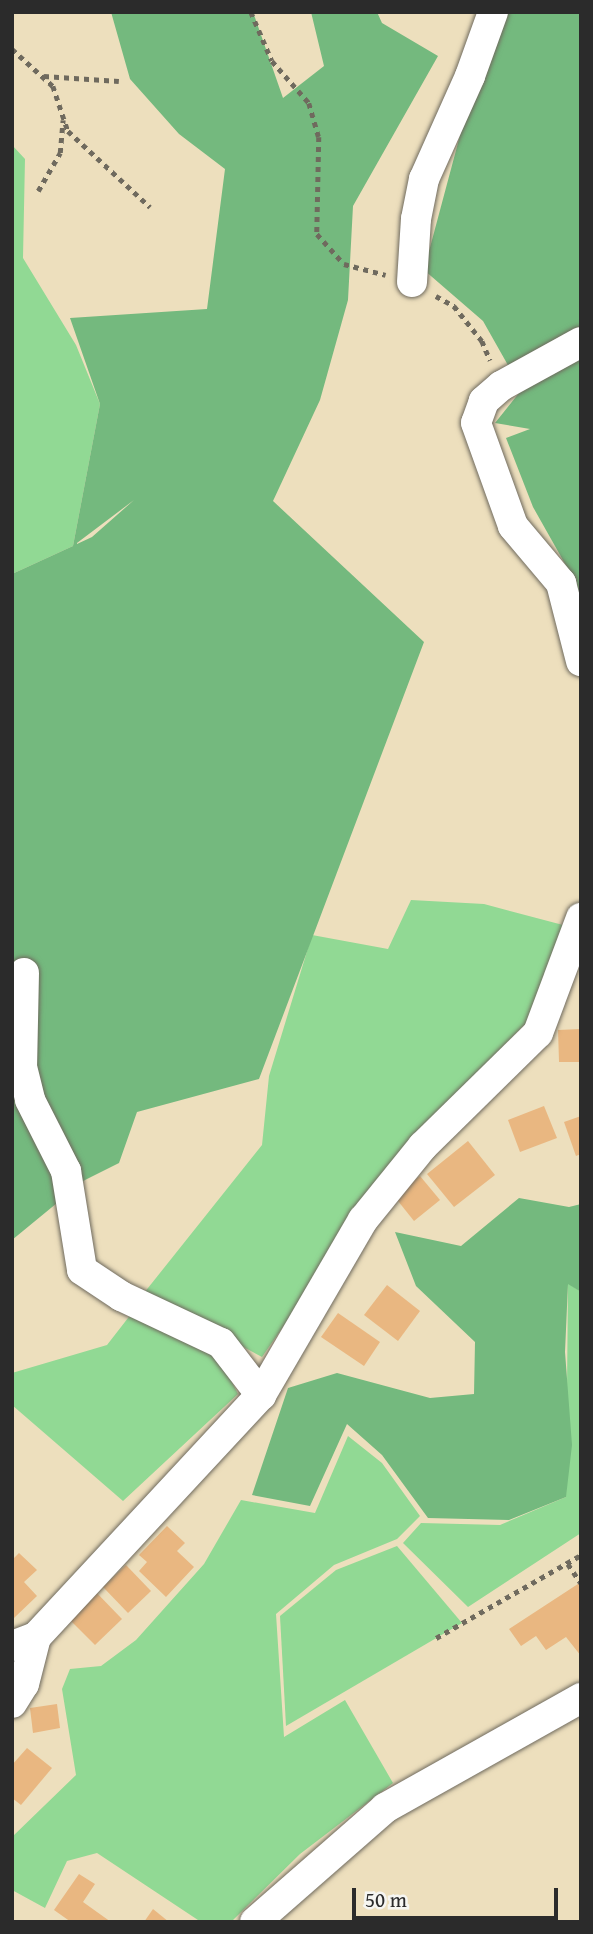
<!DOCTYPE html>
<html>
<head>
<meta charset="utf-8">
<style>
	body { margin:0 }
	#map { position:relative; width:593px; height:1934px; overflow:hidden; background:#eddfbd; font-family:"Gentium Book Plus",serif }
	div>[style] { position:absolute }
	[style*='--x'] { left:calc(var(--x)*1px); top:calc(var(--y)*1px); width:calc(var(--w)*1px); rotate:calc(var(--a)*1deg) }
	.green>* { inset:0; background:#91d994 }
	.forest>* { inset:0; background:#74b97e }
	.building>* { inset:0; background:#e9b781 }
	.path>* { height:4.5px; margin-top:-2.25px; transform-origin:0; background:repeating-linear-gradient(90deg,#6f6a5e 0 5px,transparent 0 10px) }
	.roads { filter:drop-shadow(0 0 2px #6f6a5e) drop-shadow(0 0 2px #6f6a5e) }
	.street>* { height:30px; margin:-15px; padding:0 15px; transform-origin:15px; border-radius:15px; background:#fff }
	span { translate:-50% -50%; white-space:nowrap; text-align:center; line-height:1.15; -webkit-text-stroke:6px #f6f6f2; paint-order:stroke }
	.frame { position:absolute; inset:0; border:14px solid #2b2b2b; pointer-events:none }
	.scale { position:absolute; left:352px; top:1888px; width:206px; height:32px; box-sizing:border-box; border:4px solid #2b2b2b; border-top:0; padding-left:9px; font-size:21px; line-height:24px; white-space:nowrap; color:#2b2b2b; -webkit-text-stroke:5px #f6f6f2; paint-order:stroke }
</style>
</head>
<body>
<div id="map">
	<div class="green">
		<i style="clip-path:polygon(12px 145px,25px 159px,23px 258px,76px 345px,100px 404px,73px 546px,12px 574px)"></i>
		<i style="clip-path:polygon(411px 900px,484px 904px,563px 925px,528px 1021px,417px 1134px,262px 1357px,144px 1293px,262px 1145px,269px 1076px,312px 935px,388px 949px)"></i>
		<i style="clip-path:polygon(568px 1283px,581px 1292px,581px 1533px,468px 1607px,403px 1543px,421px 1523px,500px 1525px,566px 1497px)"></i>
		<i style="clip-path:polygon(135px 1309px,218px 1354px,238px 1394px,123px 1501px,12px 1405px,12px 1373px,107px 1345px)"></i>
		<i style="clip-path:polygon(348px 1436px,382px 1463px,420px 1516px,397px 1539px,334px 1565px,276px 1614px,284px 1737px,345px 1700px,393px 1783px,300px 1854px,231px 1922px,201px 1922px,97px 1853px,67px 1861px,45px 1908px,12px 1890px,12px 1837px,76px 1775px,62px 1689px,70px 1669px,101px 1666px,136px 1640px,204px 1564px,241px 1500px,315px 1513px)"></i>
		<i style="clip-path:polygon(397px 1546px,462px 1623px,286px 1726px,280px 1616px,336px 1570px)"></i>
	</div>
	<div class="forest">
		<i style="clip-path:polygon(evenodd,111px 12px,253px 12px,283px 98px,324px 66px,311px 12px,377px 12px,382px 23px,438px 56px,353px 206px,348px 300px,320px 400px,273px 501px,424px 642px,259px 1079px,137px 1112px,119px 1163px,85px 1180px,12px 1240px,12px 574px,73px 546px,100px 404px,70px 318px,207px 309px,225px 169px,179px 134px,130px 79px,111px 12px,134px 500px,92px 537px,77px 544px,77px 543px,134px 500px)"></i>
		<i style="clip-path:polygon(493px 12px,581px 12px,581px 326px,509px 367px,483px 321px,424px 270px)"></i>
		<i style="clip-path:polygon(581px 356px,581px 605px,573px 578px,533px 507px,506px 438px,530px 429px,495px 423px,523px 388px)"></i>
		<i style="clip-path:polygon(519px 1198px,569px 1207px,581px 1204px,581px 1292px,568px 1284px,565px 1352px,572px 1445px,566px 1497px,509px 1520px,428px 1518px,382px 1455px,347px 1424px,310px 1506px,252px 1495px,288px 1388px,337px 1373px,430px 1398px,474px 1394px,475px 1342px,416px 1286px,395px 1232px,461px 1246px)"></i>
	</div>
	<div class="building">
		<i style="clip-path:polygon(581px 1029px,581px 1062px,559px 1062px,558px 1030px)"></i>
		<i style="clip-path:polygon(544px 1106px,557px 1138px,520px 1152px,508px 1120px)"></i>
		<i style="clip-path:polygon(581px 1116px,581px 1154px,576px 1156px,564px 1122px)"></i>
		<i style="clip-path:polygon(468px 1141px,495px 1175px,454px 1207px,427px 1174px)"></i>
		<i style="clip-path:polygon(420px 1176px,440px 1200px,414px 1221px,394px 1196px)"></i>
		<i style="clip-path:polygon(387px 1285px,420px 1311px,398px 1341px,364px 1315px)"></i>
		<i style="clip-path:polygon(338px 1313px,380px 1342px,364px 1366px,321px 1337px)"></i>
		<i style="clip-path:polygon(167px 1526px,185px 1543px,177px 1551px,194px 1567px,166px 1597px,139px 1571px,147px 1562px,139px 1555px)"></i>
		<i style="clip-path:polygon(19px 1553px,37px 1570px,24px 1582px,37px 1596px,14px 1618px,12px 1560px)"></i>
		<i style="clip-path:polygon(126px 1565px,151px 1591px,128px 1613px,103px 1587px)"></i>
		<i style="clip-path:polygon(581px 1582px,581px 1656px,566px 1637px,546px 1650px,536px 1636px,521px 1646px,509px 1629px)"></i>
		<i style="clip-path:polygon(93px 1589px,122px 1619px,95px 1645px,66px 1616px)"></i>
		<i style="clip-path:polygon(57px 1704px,60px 1728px,33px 1733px,30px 1708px)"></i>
		<i style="clip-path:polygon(27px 1748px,52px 1768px,21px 1805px,12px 1798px,12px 1765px)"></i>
		<i style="clip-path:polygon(79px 1874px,95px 1884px,83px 1902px,111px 1922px,71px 1922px,54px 1910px)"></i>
		<i style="clip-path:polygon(153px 1909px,169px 1922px,144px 1922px)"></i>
	</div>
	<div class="path">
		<i style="--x:251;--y:12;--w:53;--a:66.8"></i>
		<i style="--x:272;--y:61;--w:56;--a:48.6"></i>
		<i style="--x:309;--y:103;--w:35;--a:74"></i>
		<i style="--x:319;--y:137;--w:97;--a:91.2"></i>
		<i style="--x:317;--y:234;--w:40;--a:48"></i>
		<i style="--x:344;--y:264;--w:43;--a:14.7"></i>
		<i style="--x:12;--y:49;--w:55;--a:42.1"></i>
		<i style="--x:53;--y:86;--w:47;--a:71.6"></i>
		<i style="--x:68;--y:131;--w:112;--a:42.8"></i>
		<i style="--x:44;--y:76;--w:75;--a:3.8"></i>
		<i style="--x:38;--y:191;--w:44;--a:-59.9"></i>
		<i style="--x:60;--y:153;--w:33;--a:-85"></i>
		<i style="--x:436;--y:296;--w:21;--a:29"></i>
		<i style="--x:454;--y:306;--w:45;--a:51.3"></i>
		<i style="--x:482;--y:341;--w:21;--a:67"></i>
		<i style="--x:568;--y:1564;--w:23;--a:56"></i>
		<i style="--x:436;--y:1638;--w:167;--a:-29.8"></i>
	</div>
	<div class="roads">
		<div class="street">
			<i style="--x:412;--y:282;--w:63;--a:-86.4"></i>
			<i style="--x:416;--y:219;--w:41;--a:-78.7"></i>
			<i style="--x:424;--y:179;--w:113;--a:-65.9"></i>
			<i style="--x:470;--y:76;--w:68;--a:-70.2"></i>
			<i style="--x:581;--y:342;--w:91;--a:151.2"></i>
			<i style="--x:501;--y:386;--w:23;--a:139"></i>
			<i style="--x:484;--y:401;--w:23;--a:110"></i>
			<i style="--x:476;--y:423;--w:109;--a:70.2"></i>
			<i style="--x:513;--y:526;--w:75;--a:49.9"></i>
			<i style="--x:561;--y:583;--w:81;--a:75.6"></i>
			<i style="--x:24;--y:973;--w:94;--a:91.2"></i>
			<i style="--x:22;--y:1067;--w:34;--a:76"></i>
			<i style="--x:30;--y:1100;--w:80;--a:63.1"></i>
			<i style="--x:66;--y:1171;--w:100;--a:80.8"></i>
			<i style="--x:82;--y:1270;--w:47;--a:33.7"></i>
			<i style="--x:121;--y:1296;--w:110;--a:25.2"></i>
			<i style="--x:221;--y:1343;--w:66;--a:52.4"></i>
			<i style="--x:12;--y:1646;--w:26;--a:-21"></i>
			<i style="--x:36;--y:1637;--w:330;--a:-47.1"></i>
			<i style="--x:261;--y:1395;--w:203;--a:-59.8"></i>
			<i style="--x:363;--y:1220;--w:95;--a:-51"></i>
			<i style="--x:423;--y:1146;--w:161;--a:-44.5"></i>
			<i style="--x:538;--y:1033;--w:123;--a:-69.5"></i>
			<i style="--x:12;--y:1703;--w:22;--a:-58"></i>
			<i style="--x:24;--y:1684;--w:49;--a:-75.7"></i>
			<i style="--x:255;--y:1922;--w:173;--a:-41.2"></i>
			<i style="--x:385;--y:1808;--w:225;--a:-29.3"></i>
		</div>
	</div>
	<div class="frame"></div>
	<div class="scale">50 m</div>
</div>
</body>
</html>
